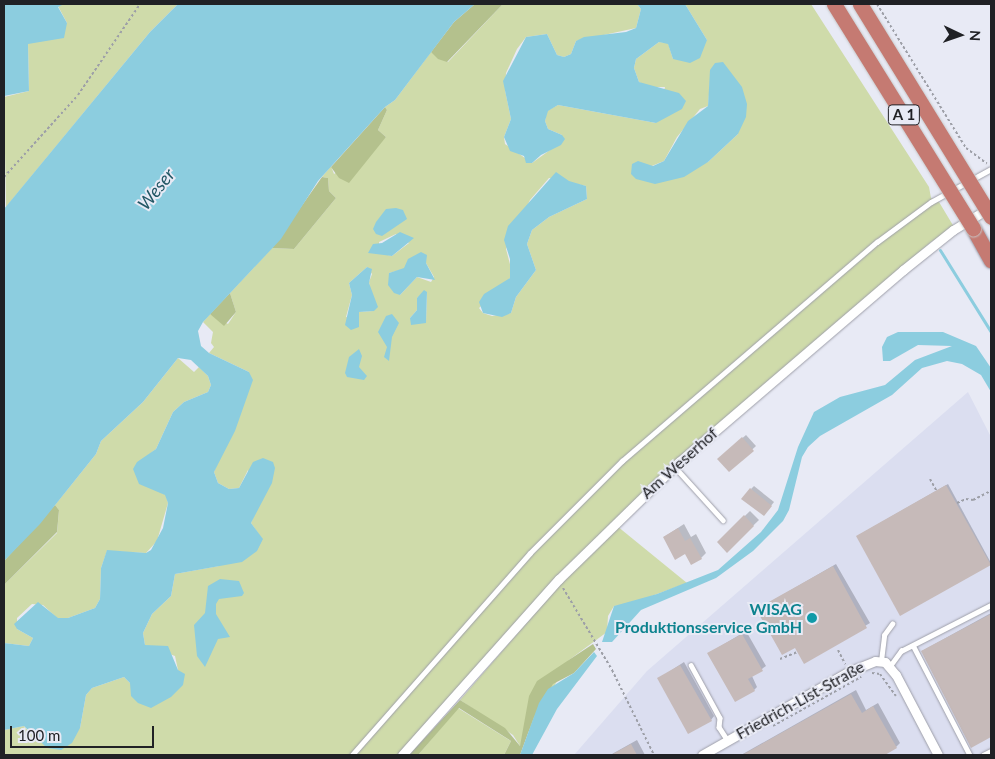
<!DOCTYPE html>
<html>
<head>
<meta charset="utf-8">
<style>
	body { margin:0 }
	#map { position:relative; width:995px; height:759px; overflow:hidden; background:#e8eaf5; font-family:Lato,sans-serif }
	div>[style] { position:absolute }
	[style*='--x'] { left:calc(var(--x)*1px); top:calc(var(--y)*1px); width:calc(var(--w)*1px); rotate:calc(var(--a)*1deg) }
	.built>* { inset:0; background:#dbdef0 }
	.green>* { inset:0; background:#cfdbaa }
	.forest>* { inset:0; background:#b4c18d }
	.water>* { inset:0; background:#8ccddf }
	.shadow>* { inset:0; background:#0003 }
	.stream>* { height:3px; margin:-1.5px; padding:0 1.5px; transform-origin:1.5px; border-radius:1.5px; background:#8ccddf }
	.building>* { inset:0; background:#c6bab9 }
	.path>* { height:2px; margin-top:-1px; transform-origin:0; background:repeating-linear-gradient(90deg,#9d9fa7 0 2.5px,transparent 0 5px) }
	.roads { filter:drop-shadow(0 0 1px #9e9fa9) drop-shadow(0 0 1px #9e9fa9) }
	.lane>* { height:4.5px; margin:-2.25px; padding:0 2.25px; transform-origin:2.25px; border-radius:2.25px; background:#fff }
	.street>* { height:9px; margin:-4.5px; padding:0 4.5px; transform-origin:4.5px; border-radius:4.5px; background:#fff }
	.highway>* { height:15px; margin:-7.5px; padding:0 7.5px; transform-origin:7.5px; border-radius:7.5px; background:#c57a72 }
	.bridges { filter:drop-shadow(0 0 1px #c9cacb) drop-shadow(0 0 1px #c9cacb) }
	.highway-bridge>* { height:15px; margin:-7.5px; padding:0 7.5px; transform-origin:7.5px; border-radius:7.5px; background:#c57a72 }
	.dots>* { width:14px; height:14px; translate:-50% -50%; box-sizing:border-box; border:2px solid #e8eaf5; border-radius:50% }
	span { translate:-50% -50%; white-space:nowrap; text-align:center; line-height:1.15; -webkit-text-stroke:4px #e8eaf5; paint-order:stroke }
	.shield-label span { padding:1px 4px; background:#e8eaf5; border:1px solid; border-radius:4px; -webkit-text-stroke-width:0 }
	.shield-label { font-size:15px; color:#202125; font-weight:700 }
	.street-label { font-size:16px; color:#202125 }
	.culture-label { font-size:16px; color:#0d838f; font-weight:700 }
	.right { translate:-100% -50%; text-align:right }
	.water-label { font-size:18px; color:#225765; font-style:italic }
	.frame { position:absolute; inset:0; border:5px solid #202125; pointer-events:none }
	.north { position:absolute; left:935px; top:10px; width:50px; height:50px; -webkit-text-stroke:4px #e8eaf5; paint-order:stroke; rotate:93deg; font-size:14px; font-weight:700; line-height:20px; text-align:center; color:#202125 }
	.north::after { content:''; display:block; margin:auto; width:18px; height:22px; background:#202125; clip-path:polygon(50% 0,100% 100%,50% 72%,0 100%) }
	.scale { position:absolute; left:10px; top:726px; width:144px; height:22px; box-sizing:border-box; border:2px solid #202125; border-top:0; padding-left:6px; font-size:15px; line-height:18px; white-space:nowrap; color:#202125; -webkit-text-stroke:4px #e8eaf5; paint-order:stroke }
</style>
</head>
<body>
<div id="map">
	<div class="built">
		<i style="clip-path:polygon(968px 392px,991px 437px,991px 755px,574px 755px,647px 671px)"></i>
	</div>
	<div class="green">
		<i style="clip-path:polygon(64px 4px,178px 4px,150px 32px,6px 207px,4px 97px,29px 91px,28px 43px,67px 23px,58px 6px)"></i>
		<i style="clip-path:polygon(evenodd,503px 4px,637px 4px,641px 9px,636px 28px,576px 41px,571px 54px,564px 57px,557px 55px,547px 34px,526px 37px,517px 49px,506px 73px,505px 90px,511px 119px,504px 137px,505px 144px,532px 163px,550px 150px,562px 135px,548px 129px,545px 121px,547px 111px,558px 105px,656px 123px,665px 87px,649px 87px,639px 82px,634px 68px,636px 59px,659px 42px,668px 43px,673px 59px,707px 40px,685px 4px,811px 4px,929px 187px,931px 198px,939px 202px,954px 227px,931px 242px,646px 489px,398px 755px,4px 755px,4px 730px,24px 726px,35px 737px,80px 728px,86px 695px,92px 688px,124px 677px,130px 683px,178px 670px,175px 656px,145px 645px,143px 633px,152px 614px,171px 596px,175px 574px,219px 566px,262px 539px,251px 523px,255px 514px,248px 470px,239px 488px,229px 489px,218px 483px,214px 472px,249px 372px,209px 353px,214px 347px,211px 343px,213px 332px,203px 322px,210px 314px,228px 324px,236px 312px,230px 293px,272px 248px,294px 249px,336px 198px,329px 191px,328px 178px,322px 177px,331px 166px,334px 174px,386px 137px,378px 130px,387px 110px,385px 107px,395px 100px,431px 52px,448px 62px,503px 4px,710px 82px,738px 134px,708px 162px,632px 174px,664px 161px,677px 137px,700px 109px,708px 106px,710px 82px,503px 4px,549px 178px,586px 186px,587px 199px,549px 217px,532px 230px,527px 244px,536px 270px,516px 297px,511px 313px,492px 316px,483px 313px,479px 308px,510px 278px,511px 268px,506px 249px,530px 200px,549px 178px,503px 4px,396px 234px,409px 243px,392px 256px,379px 253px,379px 242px,396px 234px,503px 4px,426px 263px,434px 277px,431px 282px,417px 277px,400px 295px,389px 273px,426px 263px,503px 4px,367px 267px,372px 274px,369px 282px,373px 311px,359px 312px,359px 320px,346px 317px,352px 295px,349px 283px,367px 267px,503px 4px,427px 292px,426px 322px,410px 318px,417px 310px,417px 298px,427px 292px)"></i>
		<i style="clip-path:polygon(178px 358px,194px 372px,199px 367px,208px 376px,211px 385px,208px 392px,184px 402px,173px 412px,156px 449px,147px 456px,154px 489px,166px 495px,168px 503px,157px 541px,146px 553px,107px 551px,101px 568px,100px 599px,95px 608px,68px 618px,57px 618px,43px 605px,32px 604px,17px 618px,17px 629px,33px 638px,29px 646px,4px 643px,4px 585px,57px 533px,59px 510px,55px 505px,96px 454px,101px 441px,143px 402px)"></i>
		<i style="clip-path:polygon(617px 526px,687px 583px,627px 605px,614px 606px,608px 616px,607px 632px,569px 660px,520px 746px,513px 735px,460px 700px,559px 585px)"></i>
		<i style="clip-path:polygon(458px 708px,511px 741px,504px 755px,418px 755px)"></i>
	</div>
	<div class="forest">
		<i style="clip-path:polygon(475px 4px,503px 4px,447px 62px,438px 59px,431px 52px,454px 22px)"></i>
		<i style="clip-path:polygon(385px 107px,387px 110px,378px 130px,386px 137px,349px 183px,339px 178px,331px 167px)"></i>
		<i style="clip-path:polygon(322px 177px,328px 178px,329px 191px,336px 198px,294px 249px,272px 248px)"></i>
		<i style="clip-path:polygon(230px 293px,236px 312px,224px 326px,210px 314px)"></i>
		<i style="clip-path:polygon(55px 505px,59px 510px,57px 532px,4px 585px,4px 561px)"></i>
		<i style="clip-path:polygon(593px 644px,596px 649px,574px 673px,553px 684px,534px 717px,520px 755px,504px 755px,511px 741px,459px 708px,418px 755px,409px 755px,460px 700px,505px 728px,520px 746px,529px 696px,537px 681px)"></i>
	</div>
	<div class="water">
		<i style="clip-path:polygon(4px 4px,64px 4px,58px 7px,67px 23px,64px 38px,28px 44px,29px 91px,4px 96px)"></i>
		<i style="clip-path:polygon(178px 4px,475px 4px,454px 22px,395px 100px,385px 107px,318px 181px,281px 239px,203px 322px,198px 331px,201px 346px,209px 353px,249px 372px,253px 380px,235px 431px,214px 472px,218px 483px,229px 489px,239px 488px,253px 462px,263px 458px,273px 462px,275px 468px,272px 483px,251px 523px,263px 539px,257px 551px,242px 562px,175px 574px,171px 596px,152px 614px,143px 633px,145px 645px,168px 646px,178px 670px,185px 674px,183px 685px,171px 697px,151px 708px,138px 703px,131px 696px,130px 683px,124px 677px,92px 688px,86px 695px,80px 728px,72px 743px,61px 750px,47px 748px,24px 726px,4px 730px,4px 643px,29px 646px,33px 638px,17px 629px,14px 624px,38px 602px,58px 618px,68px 618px,95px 608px,100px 599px,101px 568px,107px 550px,146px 553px,151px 550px,163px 528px,168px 503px,165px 495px,139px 484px,133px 469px,137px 462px,156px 449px,173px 412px,184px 402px,208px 392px,211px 385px,208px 376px,191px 360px,178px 358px,143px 402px,101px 441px,96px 454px,40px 524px,4px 561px,4px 209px,150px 32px)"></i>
		<i style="clip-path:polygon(637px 4px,685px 4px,707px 40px,700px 58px,690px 63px,673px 59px,668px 44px,659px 42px,636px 59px,634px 68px,639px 82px,679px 93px,686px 101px,682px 109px,656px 123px,558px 105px,548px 111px,545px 121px,548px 129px,562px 135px,565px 139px,561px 145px,541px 155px,532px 163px,526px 163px,524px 156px,510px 151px,504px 137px,511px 119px,503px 81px,526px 37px,547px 34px,557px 55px,564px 57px,571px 54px,576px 41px,584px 37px,626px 32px,636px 28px,641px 9px)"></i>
		<i style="clip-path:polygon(723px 62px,742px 87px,747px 104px,746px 117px,738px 134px,708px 162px,684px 177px,655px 184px,636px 179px,631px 174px,632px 164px,638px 161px,653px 166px,664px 161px,688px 121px,708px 106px,710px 70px,715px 63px)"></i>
		<i style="clip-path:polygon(556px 172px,569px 181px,586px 186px,587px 199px,549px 217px,532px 230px,527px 244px,536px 270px,516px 297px,511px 313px,502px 317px,483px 313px,479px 302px,484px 294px,510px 278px,510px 259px,504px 240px,508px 226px)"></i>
		<i style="clip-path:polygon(396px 208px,403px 210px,407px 219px,382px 236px,376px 234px,373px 229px,376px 222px,386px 209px)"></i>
		<i style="clip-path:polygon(400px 232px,414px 238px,392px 256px,368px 253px,373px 244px,382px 243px)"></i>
		<i style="clip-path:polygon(421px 252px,427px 255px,426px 263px,435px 280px,417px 277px,400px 295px,394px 293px,388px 285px,389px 273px,404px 268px,408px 259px)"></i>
		<i style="clip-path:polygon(367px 267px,372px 269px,369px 283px,378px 307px,374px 311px,359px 312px,359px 327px,351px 330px,345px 325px,352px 295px,349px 283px)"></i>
		<i style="clip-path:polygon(424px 290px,427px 292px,426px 323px,411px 325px,410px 318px,417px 310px,417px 298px)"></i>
		<i style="clip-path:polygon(392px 314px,399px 323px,392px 337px,389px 361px,384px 357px,387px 347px,378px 332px,386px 316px)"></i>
		<i style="clip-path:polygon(898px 332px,943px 332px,976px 346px,991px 368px,991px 392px,981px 375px,962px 364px,947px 361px,922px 368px,892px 395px,820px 436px,808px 447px,802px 457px,789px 510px,783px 521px,753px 551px,716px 578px,641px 610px,612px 642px,602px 642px,614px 606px,657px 594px,718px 570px,761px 532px,778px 510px,798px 447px,814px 412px,840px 397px,885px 385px,915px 360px,952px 346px,918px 345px,890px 361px,883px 361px,882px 347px,887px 337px)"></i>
		<i style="clip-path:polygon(359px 349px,362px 356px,359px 367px,367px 376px,364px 380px,347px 377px,345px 373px,349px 357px)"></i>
		<i style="clip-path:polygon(220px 579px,239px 581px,244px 593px,242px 596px,219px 599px,216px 604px,216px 614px,230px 637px,218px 639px,205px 667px,197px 656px,194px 625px,205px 613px,208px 586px)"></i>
		<i style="clip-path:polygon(594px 652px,597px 656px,557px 709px,532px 755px,520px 755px,539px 703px,548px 689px,574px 673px)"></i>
	</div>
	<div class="shadow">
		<i style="clip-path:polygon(746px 435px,756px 446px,729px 471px,722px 456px)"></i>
		<i style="clip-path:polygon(948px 484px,991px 563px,900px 614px,859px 535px)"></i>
		<i style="clip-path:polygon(754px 486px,774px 502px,767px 511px,751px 489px)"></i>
		<i style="clip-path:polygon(750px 511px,759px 520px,727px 551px,718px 542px)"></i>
		<i style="clip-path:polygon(684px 524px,691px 537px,696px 534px,706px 553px,701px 558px,664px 537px)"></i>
		<i style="clip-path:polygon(836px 564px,870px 623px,804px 662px,796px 647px,758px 609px)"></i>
		<i style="clip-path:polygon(991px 613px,991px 736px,972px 746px,922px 651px)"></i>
		<i style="clip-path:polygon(746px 631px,766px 666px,752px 676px,757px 687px,754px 690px,709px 653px)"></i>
		<i style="clip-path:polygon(684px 662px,714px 716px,711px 720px,658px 679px)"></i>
		<i style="clip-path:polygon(856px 690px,866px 710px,878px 703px,900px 743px,896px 747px,882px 755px,741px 755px)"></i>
		<i style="clip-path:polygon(637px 740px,645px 755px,610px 755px,612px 754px)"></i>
	</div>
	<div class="stream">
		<i style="--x:940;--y:250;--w:97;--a:58.1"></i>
	</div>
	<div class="building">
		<i style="clip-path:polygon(742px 437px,754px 451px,729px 472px,717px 459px)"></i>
		<i style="clip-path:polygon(946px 485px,991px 565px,900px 616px,856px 536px)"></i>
		<i style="clip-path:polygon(750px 488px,772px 506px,764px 516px,741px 499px)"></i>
		<i style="clip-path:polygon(744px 515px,754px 526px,727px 553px,717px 542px)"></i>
		<i style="clip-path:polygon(678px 528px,685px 541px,690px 538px,702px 559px,691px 565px,685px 554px,675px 560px,663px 537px)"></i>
		<i style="clip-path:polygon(833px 566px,867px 628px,804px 664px,795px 648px,782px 655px,756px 609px)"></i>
		<i style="clip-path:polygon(991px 614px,991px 737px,971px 748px,921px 651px)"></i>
		<i style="clip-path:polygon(742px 634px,763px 671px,748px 679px,755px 691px,735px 702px,707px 653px)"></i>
		<i style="clip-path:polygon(680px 665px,712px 721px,688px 734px,657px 678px)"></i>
		<i style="clip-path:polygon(851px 694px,862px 713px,873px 706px,897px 748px,885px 755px,742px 755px)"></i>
		<i style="clip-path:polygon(631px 744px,637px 755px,611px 755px)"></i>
	</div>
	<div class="path">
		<i style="--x:877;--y:4;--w:169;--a:58.3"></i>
		<i style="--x:966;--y:148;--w:26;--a:37"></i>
		<i style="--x:4;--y:177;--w:110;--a:-47.9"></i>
		<i style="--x:78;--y:95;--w:110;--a:-55.7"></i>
		<i style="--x:930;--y:479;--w:13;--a:61"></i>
		<i style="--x:957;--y:503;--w:10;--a:-24"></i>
		<i style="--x:966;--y:499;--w:7;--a:8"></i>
		<i style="--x:973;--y:500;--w:20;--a:-27"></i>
		<i style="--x:563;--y:588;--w:96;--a:59.1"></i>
		<i style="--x:612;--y:670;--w:95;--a:63.7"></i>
		<i style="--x:838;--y:650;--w:16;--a:63"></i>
		<i style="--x:780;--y:659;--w:18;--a:-22"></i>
		<i style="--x:872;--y:673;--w:8;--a:7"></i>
		<i style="--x:880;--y:674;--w:27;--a:54"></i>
		<i style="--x:773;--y:726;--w:101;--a:-29.1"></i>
	</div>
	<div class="roads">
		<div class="lane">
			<i style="--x:674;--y:466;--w:73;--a:47.8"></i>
			<i style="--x:914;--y:647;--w:122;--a:62.6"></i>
			<i style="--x:881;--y:661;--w:26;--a:-83"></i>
			<i style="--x:884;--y:635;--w:14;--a:-54"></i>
			<i style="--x:691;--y:665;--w:60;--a:61.3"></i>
			<i style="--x:720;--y:718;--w:9;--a:96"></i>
			<i style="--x:719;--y:727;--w:17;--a:57"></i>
			<i style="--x:890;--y:666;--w:19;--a:-54"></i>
			<i style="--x:901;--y:651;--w:101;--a:-27.1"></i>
			<i style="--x:352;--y:755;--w:269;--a:-48.6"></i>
			<i style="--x:530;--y:553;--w:130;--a:-45"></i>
			<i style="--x:622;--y:461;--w:336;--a:-40.7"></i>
			<i style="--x:877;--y:242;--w:67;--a:-36.5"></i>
			<i style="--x:931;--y:202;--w:68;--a:-28.8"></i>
			<i style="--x:983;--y:755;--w:9;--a:-27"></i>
		</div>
		<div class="street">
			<i style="--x:402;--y:755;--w:236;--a:-48.3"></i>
			<i style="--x:559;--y:579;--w:168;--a:-44.3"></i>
			<i style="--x:679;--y:462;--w:295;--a:-40.6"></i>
			<i style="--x:903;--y:270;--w:64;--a:-38.7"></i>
			<i style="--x:953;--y:230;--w:42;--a:-31.4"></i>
			<i style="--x:702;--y:755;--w:168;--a:-29.6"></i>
			<i style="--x:848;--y:672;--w:29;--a:-22"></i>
			<i style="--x:875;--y:661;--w:10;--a:6"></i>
			<i style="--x:885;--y:662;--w:17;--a:50"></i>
			<i style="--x:896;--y:675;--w:90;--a:62.3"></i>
		</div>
		<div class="highway">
			<i style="--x:973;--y:228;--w:37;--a:61"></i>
		</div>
	</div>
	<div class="bridges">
		<div class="highway-bridge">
			<i style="--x:834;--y:4;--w:264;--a:58.2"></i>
			<i style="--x:860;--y:4;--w:250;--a:58.4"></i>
		</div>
	</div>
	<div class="dots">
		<i style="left:812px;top:618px;background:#0f9aa8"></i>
	</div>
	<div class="shield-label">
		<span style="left:904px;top:115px">A 1</span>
	</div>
	<div class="street-label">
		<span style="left:679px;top:463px;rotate:-42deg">Am Weserhof</span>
		<span style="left:800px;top:700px;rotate:-29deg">Friedrich-List-Straße</span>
	</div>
	<div class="culture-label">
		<span class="right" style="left:802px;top:618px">WISAG<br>Produktionsservice GmbH</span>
	</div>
	<div class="water-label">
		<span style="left:156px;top:189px;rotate:-51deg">Weser</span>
	</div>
	<div class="frame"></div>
	<div class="north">N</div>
	<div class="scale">100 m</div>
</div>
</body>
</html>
